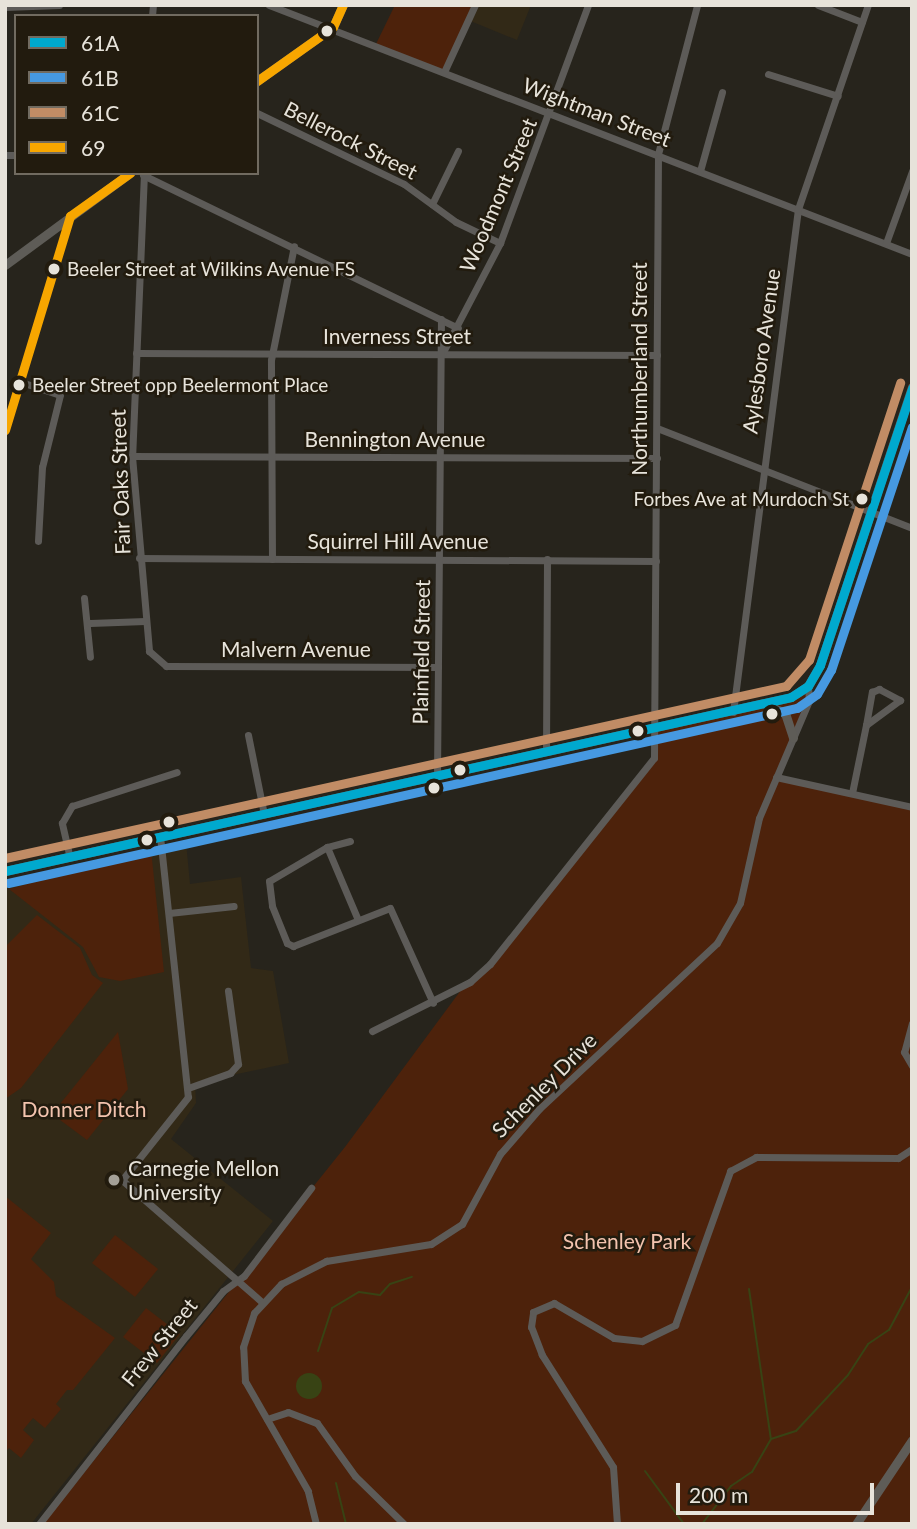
<!DOCTYPE html>
<html>
<head>
<meta charset="utf-8">
<style>
	body { margin:0 }
	#map { position:relative; width:917px; height:1529px; overflow:hidden; background:#27241c; font-family:Lato,sans-serif }
	div>[style] { position:absolute }
	[style*='--x'] { left:calc(var(--x)*1px); top:calc(var(--y)*1px); width:calc(var(--w)*1px); rotate:calc(var(--a)*1deg) }
	.built>* { inset:0; background:#322917 }
	.green>* { inset:0; background:#4d220b }
	.water>* { inset:0; background:#384314 }
	.round { border-radius:50% }
	.stream>* { height:2px; margin:-1px; padding:0 1px; transform-origin:1px; border-radius:1px; background:#384314 }
	.minor>* { height:7px; margin:-3.5px; padding:0 3.5px; transform-origin:3.5px; border-radius:3.5px; background:#5d5b58 }
	.major>* { height:9px; margin:-4.5px; padding:0 4.5px; transform-origin:4.5px; border-radius:4.5px; background:#5e5c57 }
	.bus-1>* { height:9px; margin:-4.5px; padding:0 4.5px; transform-origin:4.5px; border-radius:4.5px; background:#00a9ce }
	.bus-2>* { height:9px; margin:-4.5px; padding:0 4.5px; transform-origin:4.5px; border-radius:4.5px; background:#4699e1 }
	.bus-3>* { height:9px; margin:-4.5px; padding:0 4.5px; transform-origin:4.5px; border-radius:4.5px; background:#c18c65 }
	.bus-4>* { height:9px; margin:-4.5px; padding:0 4.5px; transform-origin:4.5px; border-radius:4.5px; background:#f7a600 }
	.dots>* { width:19px; height:19px; translate:-50% -50%; box-sizing:border-box; border:4px solid #221b0e; border-radius:50% }
	span { translate:-50% -50%; white-space:nowrap; text-align:center; line-height:1.15; -webkit-text-stroke:5px #221b0e; paint-order:stroke }
	.bus-label { font-size:19px; color:#e7e3da }
	.left { translate:0 -50%; text-align:left }
	.right { translate:-100% -50%; text-align:right }
	.street-label { font-size:21px; color:#e7e3da }
	.park-label { font-size:21px; color:#f3c3ae }
	.poi-label { font-size:21px; color:#e7e3da }
	.frame { position:absolute; inset:0; border:7px solid #e7e3da; pointer-events:none }
	.legend { position:absolute; left:14px; top:14px; width:245px; height:161px; box-sizing:border-box; background:#221b0e; border:2px solid #716b60; margin:0; padding:9px 12px; list-style:none; font-size:21px; color:#e7e3da }
	.legend li { display:flex; align-items:center; gap:14px; height:35px }
	.legend b { width:35px; border:2px solid #716b60 }
	.scale { position:absolute; left:676px; top:1483px; width:198px; height:32px; box-sizing:border-box; border:4px solid #e7e3da; border-top:0; padding-left:9px; font-size:21px; line-height:24px; white-space:nowrap; color:#e7e3da; -webkit-text-stroke:5px #221b0e; paint-order:stroke }
</style>
</head>
<body>
<div id="map">
	<div class="built">
		<i style="clip-path:polygon(475px 5px,531px 5px,517px 40px,468px 20px)"></i>
		<i style="clip-path:polygon(186px 842px,190px 884px,241px 877px,251px 968px,273px 971px,289px 1063px,195px 1083px,196px 1103px,171px 1139px,273px 1221px,31px 1524px,5px 1524px,5px 882px)"></i>
	</div>
	<div class="green">
		<i style="clip-path:polygon(395px 5px,475px 5px,444px 72px,376px 44px)"></i>
		<i style="clip-path:polygon(808px 686px,810px 697px,776px 777px,912px 807px,912px 1524px,43px 1524px,345px 1147px,467px 982px,499px 954px,654px 758px,655px 729px,780px 701px)"></i>
		<i style="clip-path:polygon(151px 850px,164px 972px,120px 981px,99px 977px,83px 947px,9px 889px)"></i>
		<i style="clip-path:polygon(37px 915px,80px 948px,92px 975px,103px 983px,21px 1088px,5px 1099px,5px 947px)"></i>
		<i style="clip-path:polygon(118px 1032px,128px 1089px,87px 1140px,52px 1114px)"></i>
		<i style="clip-path:polygon(5px 1196px,51px 1233px,31px 1259px,54px 1282px,56px 1296px,115px 1338px,73px 1390px,67px 1390px,56px 1404px,61px 1409px,45px 1428px,33px 1418px,23px 1430px,34px 1440px,21px 1458px,9px 1448px,5px 1452px)"></i>
		<i style="clip-path:polygon(115px 1235px,158px 1269px,135px 1297px,92px 1263px)"></i>
		<i style="clip-path:polygon(146px 1308px,180px 1334px,157px 1363px,123px 1337px)"></i>
	</div>
	<div class="water">
		<i class="round" style="left:296px;top:1373px;width:26px;height:26px"></i>
	</div>
	<div class="stream">
		<i style="--x:749;--y:1289;--w:152;--a:81.7"></i>
		<i style="--x:318;--y:1351;--w:45;--a:-72"></i>
		<i style="--x:332;--y:1308;--w:31;--a:-31"></i>
		<i style="--x:359;--y:1292;--w:21;--a:8"></i>
		<i style="--x:380;--y:1295;--w:15;--a:-48"></i>
		<i style="--x:390;--y:1284;--w:23;--a:-18"></i>
		<i style="--x:645;--y:1471;--w:66;--a:53.7"></i>
		<i style="--x:336;--y:1483;--w:42;--a:76.3"></i>
		<i style="--x:702;--y:1524;--w:48;--a:-52.7"></i>
		<i style="--x:731;--y:1486;--w:25;--a:-34"></i>
		<i style="--x:752;--y:1472;--w:38;--a:-60"></i>
		<i style="--x:771;--y:1439;--w:26;--a:-18"></i>
		<i style="--x:796;--y:1431;--w:76;--a:-47.1"></i>
		<i style="--x:848;--y:1375;--w:37;--a:-57"></i>
		<i style="--x:868;--y:1344;--w:25;--a:-34"></i>
		<i style="--x:889;--y:1330;--w:49;--a:-61.9"></i>
	</div>
	<div class="minor">
		<i style="--x:269;--y:5;--w:690;--a:21.17"></i>
		<i style="--x:818;--y:5;--w:47;--a:21.1"></i>
		<i style="--x:5;--y:7;--w:54;--a:-2.1"></i>
		<i style="--x:152;--y:16;--w:11;--a:-85"></i>
		<i style="--x:444;--y:72;--w:74;--a:-65.2"></i>
		<i style="--x:768;--y:74;--w:73;--a:17.4"></i>
		<i style="--x:257;--y:113;--w:163;--a:25.8"></i>
		<i style="--x:404;--y:184;--w:64;--a:36.2"></i>
		<i style="--x:456;--y:222;--w:49;--a:25.5"></i>
		<i style="--x:5;--y:155;--w:11;--a:0"></i>
		<i style="--x:700;--y:171;--w:82;--a:-74.4"></i>
		<i style="--x:144;--y:173;--w:283;--a:92.4"></i>
		<i style="--x:132;--y:456;--w:196;--a:85"></i>
		<i style="--x:149;--y:651;--w:23;--a:41"></i>
		<i style="--x:166;--y:666;--w:272;--a:0.2"></i>
		<i style="--x:143;--y:175;--w:350;--a:25.9"></i>
		<i style="--x:432;--y:204;--w:59;--a:-63.9"></i>
		<i style="--x:886;--y:243;--w:77;--a:-70.1"></i>
		<i style="--x:136;--y:353;--w:521;--a:0.22"></i>
		<i style="--x:442;--y:354;--w:125;--a:-62.4"></i>
		<i style="--x:500;--y:243;--w:254;--a:-69.7"></i>
		<i style="--x:21;--y:382;--w:41;--a:18.4"></i>
		<i style="--x:60;--y:395;--w:74;--a:104"></i>
		<i style="--x:42;--y:467;--w:74;--a:93.1"></i>
		<i style="--x:657;--y:428;--w:274;--a:21.4"></i>
		<i style="--x:5;--y:431;--w:224;--a:-73.1"></i>
		<i style="--x:132;--y:456;--w:525;--a:0.22"></i>
		<i style="--x:139;--y:558;--w:517;--a:0.33"></i>
		<i style="--x:272;--y:559;--w:199;--a:-90.3"></i>
		<i style="--x:271;--y:360;--w:116;--a:-78.6"></i>
		<i style="--x:84;--y:598;--w:59;--a:84.2"></i>
		<i style="--x:90;--y:623;--w:55;--a:-2.1"></i>
		<i style="--x:879;--y:689;--w:24;--a:28"></i>
		<i style="--x:900;--y:700;--w:42;--a:143.7"></i>
		<i style="--x:866;--y:725;--w:34;--a:-80"></i>
		<i style="--x:872;--y:692;--w:8;--a:-23"></i>
		<i style="--x:733;--y:712;--w:507;--a:-82.64"></i>
		<i style="--x:798;--y:209;--w:216;--a:-71.1"></i>
		<i style="--x:248;--y:735;--w:81;--a:78.6"></i>
		<i style="--x:546;--y:752;--w:193;--a:-89.7"></i>
		<i style="--x:437;--y:776;--w:457;--a:-89.5"></i>
		<i style="--x:776;--y:777;--w:139;--a:12.4"></i>
		<i style="--x:852;--y:793;--w:69;--a:-78.4"></i>
		<i style="--x:160;--y:836;--w:262;--a:83.9"></i>
		<i style="--x:188;--y:1097;--w:106;--a:128.5"></i>
		<i style="--x:122;--y:1180;--w:186;--a:41.1"></i>
		<i style="--x:350;--y:841;--w:24;--a:165"></i>
		<i style="--x:327;--y:847;--w:67;--a:149.6"></i>
		<i style="--x:269;--y:881;--w:25;--a:83"></i>
		<i style="--x:272;--y:906;--w:40;--a:68"></i>
		<i style="--x:287;--y:943;--w:7;--a:27"></i>
		<i style="--x:293;--y:946;--w:104;--a:-21.4"></i>
		<i style="--x:390;--y:908;--w:104;--a:65.6"></i>
		<i style="--x:327;--y:847;--w:79;--a:67"></i>
		<i style="--x:69;--y:854;--w:32;--a:-103"></i>
		<i style="--x:62;--y:823;--w:20;--a:-60"></i>
		<i style="--x:72;--y:806;--w:110;--a:-17.9"></i>
		<i style="--x:169;--y:913;--w:65;--a:-6.1"></i>
		<i style="--x:912;--y:1023;--w:30;--a:105"></i>
		<i style="--x:904;--y:1052;--w:16;--a:60"></i>
		<i style="--x:372;--y:1031;--w:110;--a:-26.6"></i>
		<i style="--x:470;--y:982;--w:27;--a:-42"></i>
		<i style="--x:490;--y:964;--w:263;--a:-51.5"></i>
		<i style="--x:654;--y:758;--w:604;--a:-89.62"></i>
		<i style="--x:658;--y:154;--w:154;--a:-75.3"></i>
		<i style="--x:188;--y:1088;--w:45;--a:-19.7"></i>
		<i style="--x:230;--y:1073;--w:12;--a:-48"></i>
		<i style="--x:238;--y:1064;--w:74;--a:-97.8"></i>
		<i style="--x:267;--y:1419;--w:22;--a:-18"></i>
		<i style="--x:288;--y:1412;--w:31;--a:21"></i>
		<i style="--x:317;--y:1423;--w:65;--a:54.4"></i>
		<i style="--x:355;--y:1476;--w:69;--a:44.4"></i>
		<i style="--x:39;--y:1524;--w:239;--a:-52"></i>
		<i style="--x:186;--y:1336;--w:58;--a:-50.6"></i>
		<i style="--x:223;--y:1291;--w:26;--a:-36"></i>
		<i style="--x:244;--y:1276;--w:111;--a:-52.7"></i>
		<i style="--x:316;--y:1524;--w:34;--a:-104"></i>
		<i style="--x:308;--y:1491;--w:127;--a:-119.8"></i>
		<i style="--x:245;--y:1381;--w:34;--a:-93"></i>
		<i style="--x:243;--y:1347;--w:36;--a:-72"></i>
		<i style="--x:254;--y:1313;--w:40;--a:-47"></i>
		<i style="--x:281;--y:1284;--w:51;--a:-27.1"></i>
		<i style="--x:326;--y:1261;--w:106;--a:-9.2"></i>
		<i style="--x:431;--y:1244;--w:37;--a:-33"></i>
		<i style="--x:462;--y:1224;--w:80;--a:-61.5"></i>
		<i style="--x:500;--y:1154;--w:60;--a:-49.1"></i>
		<i style="--x:539;--y:1109;--w:243;--a:-43"></i>
		<i style="--x:717;--y:943;--w:46;--a:-60.1"></i>
		<i style="--x:740;--y:903;--w:87;--a:-77.4"></i>
		<i style="--x:759;--y:818;--w:127;--a:-66.9"></i>
		<i style="--x:809;--y:701;--w:15;--a:-94"></i>
		<i style="--x:617;--y:1524;--w:57;--a:-94"></i>
		<i style="--x:613;--y:1467;--w:133;--a:-122.4"></i>
		<i style="--x:542;--y:1355;--w:30;--a:-111"></i>
		<i style="--x:531;--y:1327;--w:15;--a:-82"></i>
		<i style="--x:533;--y:1312;--w:23;--a:-23"></i>
		<i style="--x:554;--y:1303;--w:69;--a:30.3"></i>
		<i style="--x:614;--y:1338;--w:28;--a:6"></i>
		<i style="--x:642;--y:1341;--w:37;--a:-26"></i>
		<i style="--x:675;--y:1325;--w:164;--a:-70.3"></i>
		<i style="--x:730;--y:1171;--w:30;--a:-28"></i>
		<i style="--x:756;--y:1157;--w:142;--a:0.4"></i>
		<i style="--x:898;--y:1158;--w:17;--a:-33"></i>
	</div>
	<div class="major">
		<i style="--x:257;--y:81;--w:93;--a:-35.4"></i>
		<i style="--x:333;--y:27;--w:24;--a:-66"></i>
		<i style="--x:5;--y:265;--w:155;--a:-36.4"></i>
		<i style="--x:769;--y:706;--w:17;--a:24"></i>
		<i style="--x:785;--y:713;--w:26;--a:72"></i>
		<i style="--x:5;--y:871;--w:805;--a:-12.48"></i>
		<i style="--x:791;--y:697;--w:20;--a:-33"></i>
		<i style="--x:808;--y:686;--w:24;--a:-60"></i>
		<i style="--x:820;--y:665;--w:293;--a:-71.7"></i>
		<i style="--x:856;--y:1524;--w:101;--a:-56.3"></i>
	</div>
	<div class="bus-1">
		<i style="--x:5;--y:871;--w:805;--a:-12.48"></i>
		<i style="--x:791;--y:697;--w:20;--a:-33"></i>
		<i style="--x:808;--y:686;--w:24;--a:-60"></i>
		<i style="--x:820;--y:665;--w:292;--a:-71.6"></i>
	</div>
	<div class="bus-2">
		<i style="--x:8;--y:883;--w:808;--a:-12.51"></i>
		<i style="--x:797;--y:708;--w:24;--a:-35"></i>
		<i style="--x:817;--y:694;--w:28;--a:-60"></i>
		<i style="--x:831;--y:670;--w:256;--a:-71.6"></i>
	</div>
	<div class="bus-3">
		<i style="--x:5;--y:858;--w:800;--a:-12.42"></i>
		<i style="--x:786;--y:686;--w:35;--a:-49"></i>
		<i style="--x:809;--y:660;--w:292;--a:-71.8"></i>
	</div>
	<div class="bus-4">
		<i style="--x:257;--y:81;--w:93;--a:-35.4"></i>
		<i style="--x:333;--y:27;--w:24;--a:-66"></i>
		<i style="--x:5;--y:430;--w:224;--a:-73.1"></i>
		<i style="--x:70;--y:216;--w:74;--a:-35.6"></i>
	</div>
	<div class="dots">
		<i style="left:327px;top:31px;background:#e7e3da"></i>
		<i style="left:54px;top:269px;background:#e7e3da"></i>
		<i style="left:19px;top:385px;background:#e7e3da"></i>
		<i style="left:862px;top:499px;background:#e7e3da"></i>
		<i style="left:772px;top:714px;background:#e7e3da"></i>
		<i style="left:638px;top:731px;background:#e7e3da"></i>
		<i style="left:460px;top:770px;background:#e7e3da"></i>
		<i style="left:434px;top:788px;background:#e7e3da"></i>
		<i style="left:169px;top:822px;background:#e7e3da"></i>
		<i style="left:147px;top:840px;background:#e7e3da"></i>
		<i style="left:114px;top:1180px;background:#a4a098"></i>
	</div>
	<div class="bus-label">
		<span class="left" style="left:67px;top:269px">Beeler Street at Wilkins Avenue FS</span>
		<span class="left" style="left:32px;top:385px">Beeler Street opp Beelermont Place</span>
		<span class="right" style="left:849px;top:499px">Forbes Ave at Murdoch St</span>
	</div>
	<div class="street-label">
		<span style="left:597px;top:112px;rotate:21deg">Wightman Street</span>
		<span style="left:351px;top:140px;rotate:27deg">Bellerock Street</span>
		<span style="left:498px;top:195px;rotate:-67deg">Woodmont Street</span>
		<span style="left:397px;top:336px">Inverness Street</span>
		<span style="left:761px;top:351px;rotate:-82deg">Aylesboro Avenue</span>
		<span style="left:639px;top:369px;rotate:-90deg">Northumberland Street</span>
		<span style="left:395px;top:439px">Bennington Avenue</span>
		<span style="left:120px;top:482px;rotate:-92deg">Fair Oaks Street</span>
		<span style="left:398px;top:541px">Squirrel Hill Avenue</span>
		<span style="left:296px;top:649px">Malvern Avenue</span>
		<span style="left:421px;top:652px;rotate:-89deg">Plainfield Street</span>
		<span style="left:544px;top:1085px;rotate:-45deg">Schenley Drive</span>
		<span style="left:159px;top:1342px;rotate:-51deg">Frew Street</span>
	</div>
	<div class="park-label">
		<span style="left:84px;top:1109px">Donner Ditch</span>
		<span style="left:627px;top:1241px">Schenley Park</span>
	</div>
	<div class="poi-label">
		<span class="left" style="left:128px;top:1180px">Carnegie Mellon<br>University</span>
	</div>
	<div class="frame"></div>
	<ul class="legend">
	<li><b style="height:9px;background:#00a9ce"></b>61A</li>
	<li><b style="height:9px;background:#4699e1"></b>61B</li>
	<li><b style="height:9px;background:#c18c65"></b>61C</li>
	<li><b style="height:9px;background:#f7a600"></b>69</li>
	</ul>
	<div class="scale">200 m</div>
</div>
</body>
</html>
